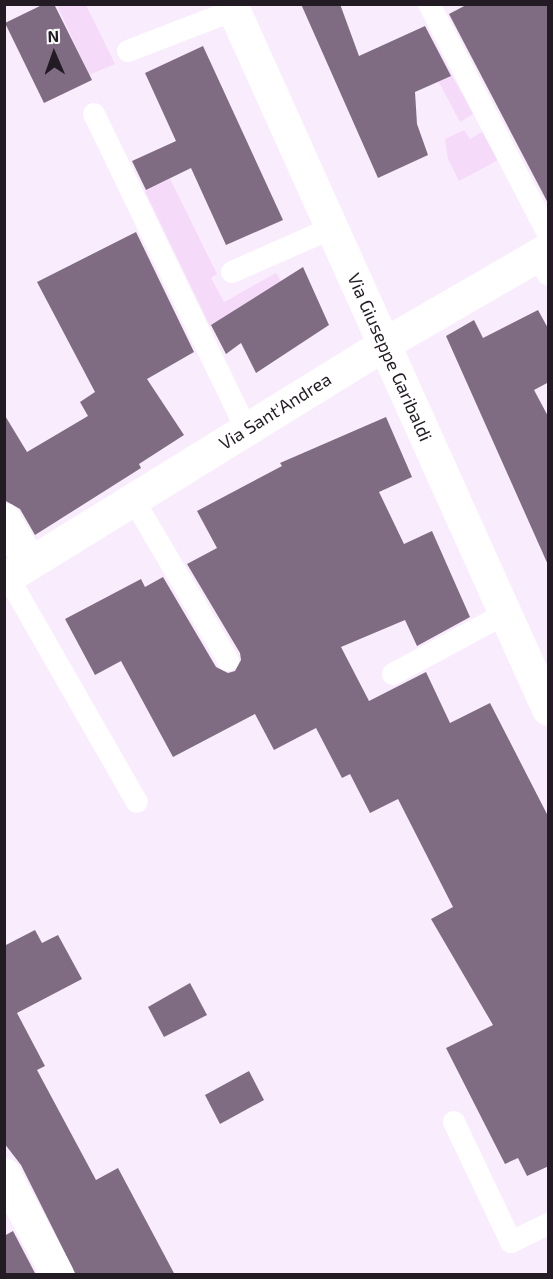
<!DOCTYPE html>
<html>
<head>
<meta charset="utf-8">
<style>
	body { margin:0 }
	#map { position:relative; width:553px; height:1279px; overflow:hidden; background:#f9ecfc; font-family:"Exo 2",sans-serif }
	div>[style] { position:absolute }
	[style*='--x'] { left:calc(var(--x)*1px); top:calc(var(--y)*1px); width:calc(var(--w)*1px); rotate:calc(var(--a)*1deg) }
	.built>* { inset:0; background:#f5dafa }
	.building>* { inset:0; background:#7f6c83 }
	.service>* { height:22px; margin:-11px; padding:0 11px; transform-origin:11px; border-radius:11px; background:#fff }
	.minor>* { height:33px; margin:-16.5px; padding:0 16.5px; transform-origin:16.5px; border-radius:16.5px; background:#fff }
	.tertiary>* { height:33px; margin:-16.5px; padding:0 16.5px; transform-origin:16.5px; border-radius:16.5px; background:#fff }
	span { translate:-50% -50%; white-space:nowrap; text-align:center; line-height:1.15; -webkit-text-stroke:4.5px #fff; paint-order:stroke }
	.street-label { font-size:18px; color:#221b24 }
	.frame { position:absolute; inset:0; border:6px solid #221b24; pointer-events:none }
	.north { position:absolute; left:24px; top:24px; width:60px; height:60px; -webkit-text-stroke:4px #fff; paint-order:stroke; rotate:358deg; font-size:16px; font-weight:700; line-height:24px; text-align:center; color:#221b24 }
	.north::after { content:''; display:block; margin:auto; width:21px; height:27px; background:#221b24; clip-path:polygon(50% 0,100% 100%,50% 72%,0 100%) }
</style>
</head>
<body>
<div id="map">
	<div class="built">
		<i style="clip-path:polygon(57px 5px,86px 5px,115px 64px,89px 75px)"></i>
		<i style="clip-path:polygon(426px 28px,473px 114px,460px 122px,414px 35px)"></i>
		<i style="clip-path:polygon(464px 130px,470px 139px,482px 132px,498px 160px,459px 181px,448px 159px,445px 139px)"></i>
		<i style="clip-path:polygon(170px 179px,217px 274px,211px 278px,224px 302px,276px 273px,281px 281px,210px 326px,145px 191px)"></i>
	</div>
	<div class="building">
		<i style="clip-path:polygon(44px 4px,54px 4px,92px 80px,44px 103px,5px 23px)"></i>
		<i style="clip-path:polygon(301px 4px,340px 4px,359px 56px,425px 26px,451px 76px,415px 92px,417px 124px,428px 155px,378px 178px)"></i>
		<i style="clip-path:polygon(468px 4px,549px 4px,549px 205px,449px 14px)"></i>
		<i style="clip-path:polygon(203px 46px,283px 220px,226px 245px,191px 168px,146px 190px,132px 161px,176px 141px,145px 73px)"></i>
		<i style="clip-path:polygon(136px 232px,194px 352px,147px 379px,184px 435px,139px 464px,141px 468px,35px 535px,20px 509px,4px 500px,4px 414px,27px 452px,88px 416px,80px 402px,95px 392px,37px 282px)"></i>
		<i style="clip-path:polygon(303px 267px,329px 325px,256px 373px,241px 343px,226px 354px,211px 325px)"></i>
		<i style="clip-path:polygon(538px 310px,549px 330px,549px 382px,534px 390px,549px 418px,549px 567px,446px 336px,474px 320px,483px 338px)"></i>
		<i style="clip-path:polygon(386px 417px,412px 477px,379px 492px,404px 544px,432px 531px,470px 617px,417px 646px,405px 620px,341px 647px,369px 701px,426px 672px,450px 723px,490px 703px,549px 818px,549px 1166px,527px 1176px,518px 1158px,505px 1164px,446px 1048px,493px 1025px,431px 919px,453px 907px,398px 799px,370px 813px,350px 774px,342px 778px,316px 728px,274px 750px,255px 714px,173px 757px,121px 661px,95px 675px,65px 619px,141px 579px,145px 587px,163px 577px,216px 667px,228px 673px,235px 671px,241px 660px,240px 653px,187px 564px,217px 548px,197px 511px,282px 466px,280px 463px)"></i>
		<i style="clip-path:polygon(35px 930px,42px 943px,58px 935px,82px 979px,17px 1013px,45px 1066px,37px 1070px,96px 1180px,118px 1168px,175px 1275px,76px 1275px,21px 1165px,4px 1143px,4px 946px)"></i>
		<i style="clip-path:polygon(190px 983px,207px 1015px,164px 1037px,148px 1007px)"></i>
		<i style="clip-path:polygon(249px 1071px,264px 1100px,220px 1124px,205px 1095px)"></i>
		<i style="clip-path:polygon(13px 1231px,36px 1275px,4px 1275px,4px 1236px)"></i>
	</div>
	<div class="service">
		<i style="--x:429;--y:4;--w:259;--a:62.6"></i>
		<i style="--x:128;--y:51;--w:114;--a:-21.1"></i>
		<i style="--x:94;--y:114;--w:350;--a:64.2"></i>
		<i style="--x:538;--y:255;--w:22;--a:63"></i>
		<i style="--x:232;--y:272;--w:109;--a:-23.7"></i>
		<i style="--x:133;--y:499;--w:187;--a:59.5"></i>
		<i style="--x:8;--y:577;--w:259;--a:60.2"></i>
		<i style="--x:393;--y:674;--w:127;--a:-28.2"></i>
		<i style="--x:454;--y:1122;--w:133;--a:64.6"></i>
		<i style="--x:511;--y:1242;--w:41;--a:-25.9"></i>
	</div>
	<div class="minor">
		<i style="--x:4;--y:519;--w:51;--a:59.4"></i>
		<i style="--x:4;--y:579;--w:447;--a:-31.7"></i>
		<i style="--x:384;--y:344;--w:190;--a:-30.1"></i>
		<i style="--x:4;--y:1174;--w:113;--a:62.1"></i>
	</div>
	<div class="tertiary">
		<i style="--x:231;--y:4;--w:773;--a:65.79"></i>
	</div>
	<div class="street-label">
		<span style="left:390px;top:357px;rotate:66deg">Via Giuseppe Garibaldi</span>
		<span style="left:275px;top:411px;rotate:-32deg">Via Sant'Andrea</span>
	</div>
	<div class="frame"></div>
	<div class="north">N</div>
</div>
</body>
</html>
